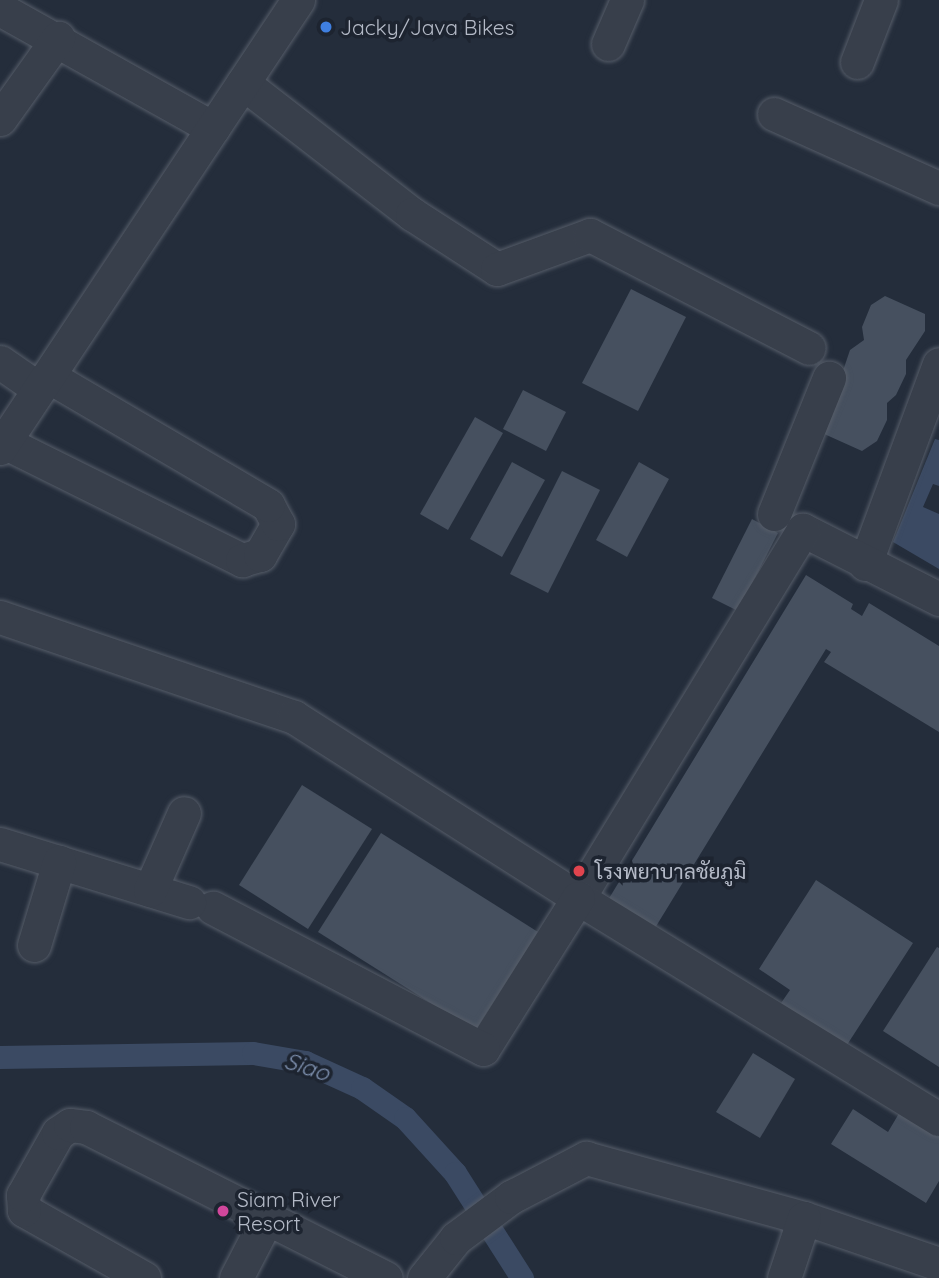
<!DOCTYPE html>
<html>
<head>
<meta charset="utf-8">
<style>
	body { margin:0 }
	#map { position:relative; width:939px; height:1278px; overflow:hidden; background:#242d3b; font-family:Quicksand,Sarabun,sans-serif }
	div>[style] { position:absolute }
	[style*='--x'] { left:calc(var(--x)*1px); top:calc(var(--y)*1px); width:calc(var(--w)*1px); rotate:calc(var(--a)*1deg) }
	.water>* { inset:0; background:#3b4a63 }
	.canal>* { height:23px; margin:-11.5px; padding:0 11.5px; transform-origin:11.5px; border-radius:11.5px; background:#3b4a63 }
	.building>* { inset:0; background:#46505f }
	.roads { filter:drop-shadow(0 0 2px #565d69) drop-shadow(0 0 2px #565d69) }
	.minor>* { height:33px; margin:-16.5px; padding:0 16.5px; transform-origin:16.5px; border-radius:16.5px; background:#383f4b }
	.dots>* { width:19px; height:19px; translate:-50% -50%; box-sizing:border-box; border:4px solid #1d2430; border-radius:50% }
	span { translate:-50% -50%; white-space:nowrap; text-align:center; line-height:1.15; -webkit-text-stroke:7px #1d2430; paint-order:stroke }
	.poi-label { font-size:21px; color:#b4bac7 }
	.left { translate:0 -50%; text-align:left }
	.water-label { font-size:23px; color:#7d8fad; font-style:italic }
</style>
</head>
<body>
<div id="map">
	<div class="water">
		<i style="clip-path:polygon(935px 439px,939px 440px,939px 486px,933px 484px,923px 507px,939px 514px,939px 569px,893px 542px)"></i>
	</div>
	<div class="canal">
		<i style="--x:0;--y:1057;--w:253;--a:-0.9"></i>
		<i style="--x:253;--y:1053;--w:53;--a:9.8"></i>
		<i style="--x:305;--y:1062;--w:63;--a:24.5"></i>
		<i style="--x:362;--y:1088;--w:52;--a:34.9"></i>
		<i style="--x:405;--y:1118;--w:74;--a:47.7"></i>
		<i style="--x:455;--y:1173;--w:125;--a:57.5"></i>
	</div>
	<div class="building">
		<i style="clip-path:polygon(631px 289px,686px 317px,638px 411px,582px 383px)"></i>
		<i style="clip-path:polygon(885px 296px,925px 314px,925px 331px,906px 360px,906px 374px,896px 395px,887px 403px,887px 420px,877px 441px,862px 451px,822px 433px,850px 350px,864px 340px,862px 327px,871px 305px)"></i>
		<i style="clip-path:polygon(523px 390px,566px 412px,546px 451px,503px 429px)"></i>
		<i style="clip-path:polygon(475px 417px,503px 433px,448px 530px,420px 514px)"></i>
		<i style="clip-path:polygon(512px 462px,545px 480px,502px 557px,470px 539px)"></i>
		<i style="clip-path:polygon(639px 462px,669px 479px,627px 557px,596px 540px)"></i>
		<i style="clip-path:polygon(562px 471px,600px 490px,548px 593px,510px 574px)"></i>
		<i style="clip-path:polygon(752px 519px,778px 533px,738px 611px,712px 598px)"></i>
		<i style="clip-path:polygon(806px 575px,853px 604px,851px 609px,862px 616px,869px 603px,939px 646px,939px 732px,824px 662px,831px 652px,826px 649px,655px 928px,608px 900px)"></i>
		<i style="clip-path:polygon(302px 785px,372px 829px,308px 929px,239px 885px)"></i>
		<i style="clip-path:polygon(381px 833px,538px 932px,475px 1031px,318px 932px)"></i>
		<i style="clip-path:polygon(816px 880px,913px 943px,845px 1048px,779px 1006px,790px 990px,759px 969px)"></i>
		<i style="clip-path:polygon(937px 947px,939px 948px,939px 1067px,883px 1031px)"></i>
		<i style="clip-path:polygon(753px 1053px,795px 1079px,760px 1138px,716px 1112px)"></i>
		<i style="clip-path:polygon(853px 1109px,888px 1132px,901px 1110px,939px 1134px,939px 1181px,926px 1203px,831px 1144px)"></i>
	</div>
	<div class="roads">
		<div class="minor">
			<i style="--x:0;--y:9;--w:244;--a:29.2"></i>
			<i style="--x:608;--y:44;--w:48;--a:-66.6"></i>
			<i style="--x:857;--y:62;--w:66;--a:-68.8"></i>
			<i style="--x:243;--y:83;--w:214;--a:37.8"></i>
			<i style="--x:412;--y:214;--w:101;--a:32.9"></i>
			<i style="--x:497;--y:269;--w:99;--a:-20.1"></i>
			<i style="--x:590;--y:235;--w:246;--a:27.3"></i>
			<i style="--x:774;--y:114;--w:181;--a:24.2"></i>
			<i style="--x:0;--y:119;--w:100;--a:-54.4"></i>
			<i style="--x:0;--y:362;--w:47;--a:34.7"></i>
			<i style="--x:4;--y:442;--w:266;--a:26.4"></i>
			<i style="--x:242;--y:560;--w:19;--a:-16"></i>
			<i style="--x:260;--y:555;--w:36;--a:-60"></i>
			<i style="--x:278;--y:524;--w:21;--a:-118"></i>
			<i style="--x:268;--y:505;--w:255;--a:-149.6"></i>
			<i style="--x:0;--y:448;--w:538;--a:-56.37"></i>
			<i style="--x:774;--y:514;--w:147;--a:-68"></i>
			<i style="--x:865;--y:564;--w:213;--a:-69.7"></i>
			<i style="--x:939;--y:599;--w:153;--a:-153.1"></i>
			<i style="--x:803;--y:530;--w:431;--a:121.4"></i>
			<i style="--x:578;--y:898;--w:423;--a:31.5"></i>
			<i style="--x:0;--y:617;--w:311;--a:18.8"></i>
			<i style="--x:294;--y:717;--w:337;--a:32.5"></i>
			<i style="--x:578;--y:898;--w:178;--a:122.2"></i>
			<i style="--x:483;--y:1049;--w:305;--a:-152.4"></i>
			<i style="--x:0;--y:844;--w:198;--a:17.1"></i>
			<i style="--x:150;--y:890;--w:84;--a:-66.2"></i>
			<i style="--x:34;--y:945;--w:87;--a:-73.2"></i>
			<i style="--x:144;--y:1278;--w:138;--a:-150.5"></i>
			<i style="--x:24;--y:1210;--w:15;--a:-94"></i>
			<i style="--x:23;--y:1195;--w:71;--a:-60.6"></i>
			<i style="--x:58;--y:1133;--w:14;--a:-34"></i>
			<i style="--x:70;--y:1125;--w:16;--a:7"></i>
			<i style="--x:86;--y:1127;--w:203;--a:26.7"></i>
			<i style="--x:236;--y:1278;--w:68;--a:-62.7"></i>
			<i style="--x:267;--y:1218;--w:133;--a:26.8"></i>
			<i style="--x:424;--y:1278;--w:51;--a:-51.3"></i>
			<i style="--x:456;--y:1238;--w:69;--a:-36.7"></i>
			<i style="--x:511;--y:1197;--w:85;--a:-27.5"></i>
			<i style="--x:586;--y:1158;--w:226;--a:15.4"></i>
			<i style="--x:804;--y:1218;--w:143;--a:18.8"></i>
			<i style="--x:784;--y:1278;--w:63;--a:-71.6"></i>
		</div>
	</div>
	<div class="dots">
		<i style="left:326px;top:27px;background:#3f7fe0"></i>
		<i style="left:579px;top:871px;background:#e0444e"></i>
		<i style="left:223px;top:1211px;background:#d1479c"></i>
	</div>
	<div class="poi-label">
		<span class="left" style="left:340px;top:27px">Jacky/Java Bikes</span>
		<span class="left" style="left:595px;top:871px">โรงพยาบาลชัยภูมิ</span>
		<span class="left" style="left:237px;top:1211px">Siam River<br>Resort</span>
	</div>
	<div class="water-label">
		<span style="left:307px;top:1067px;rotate:18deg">Siao</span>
	</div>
</div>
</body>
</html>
